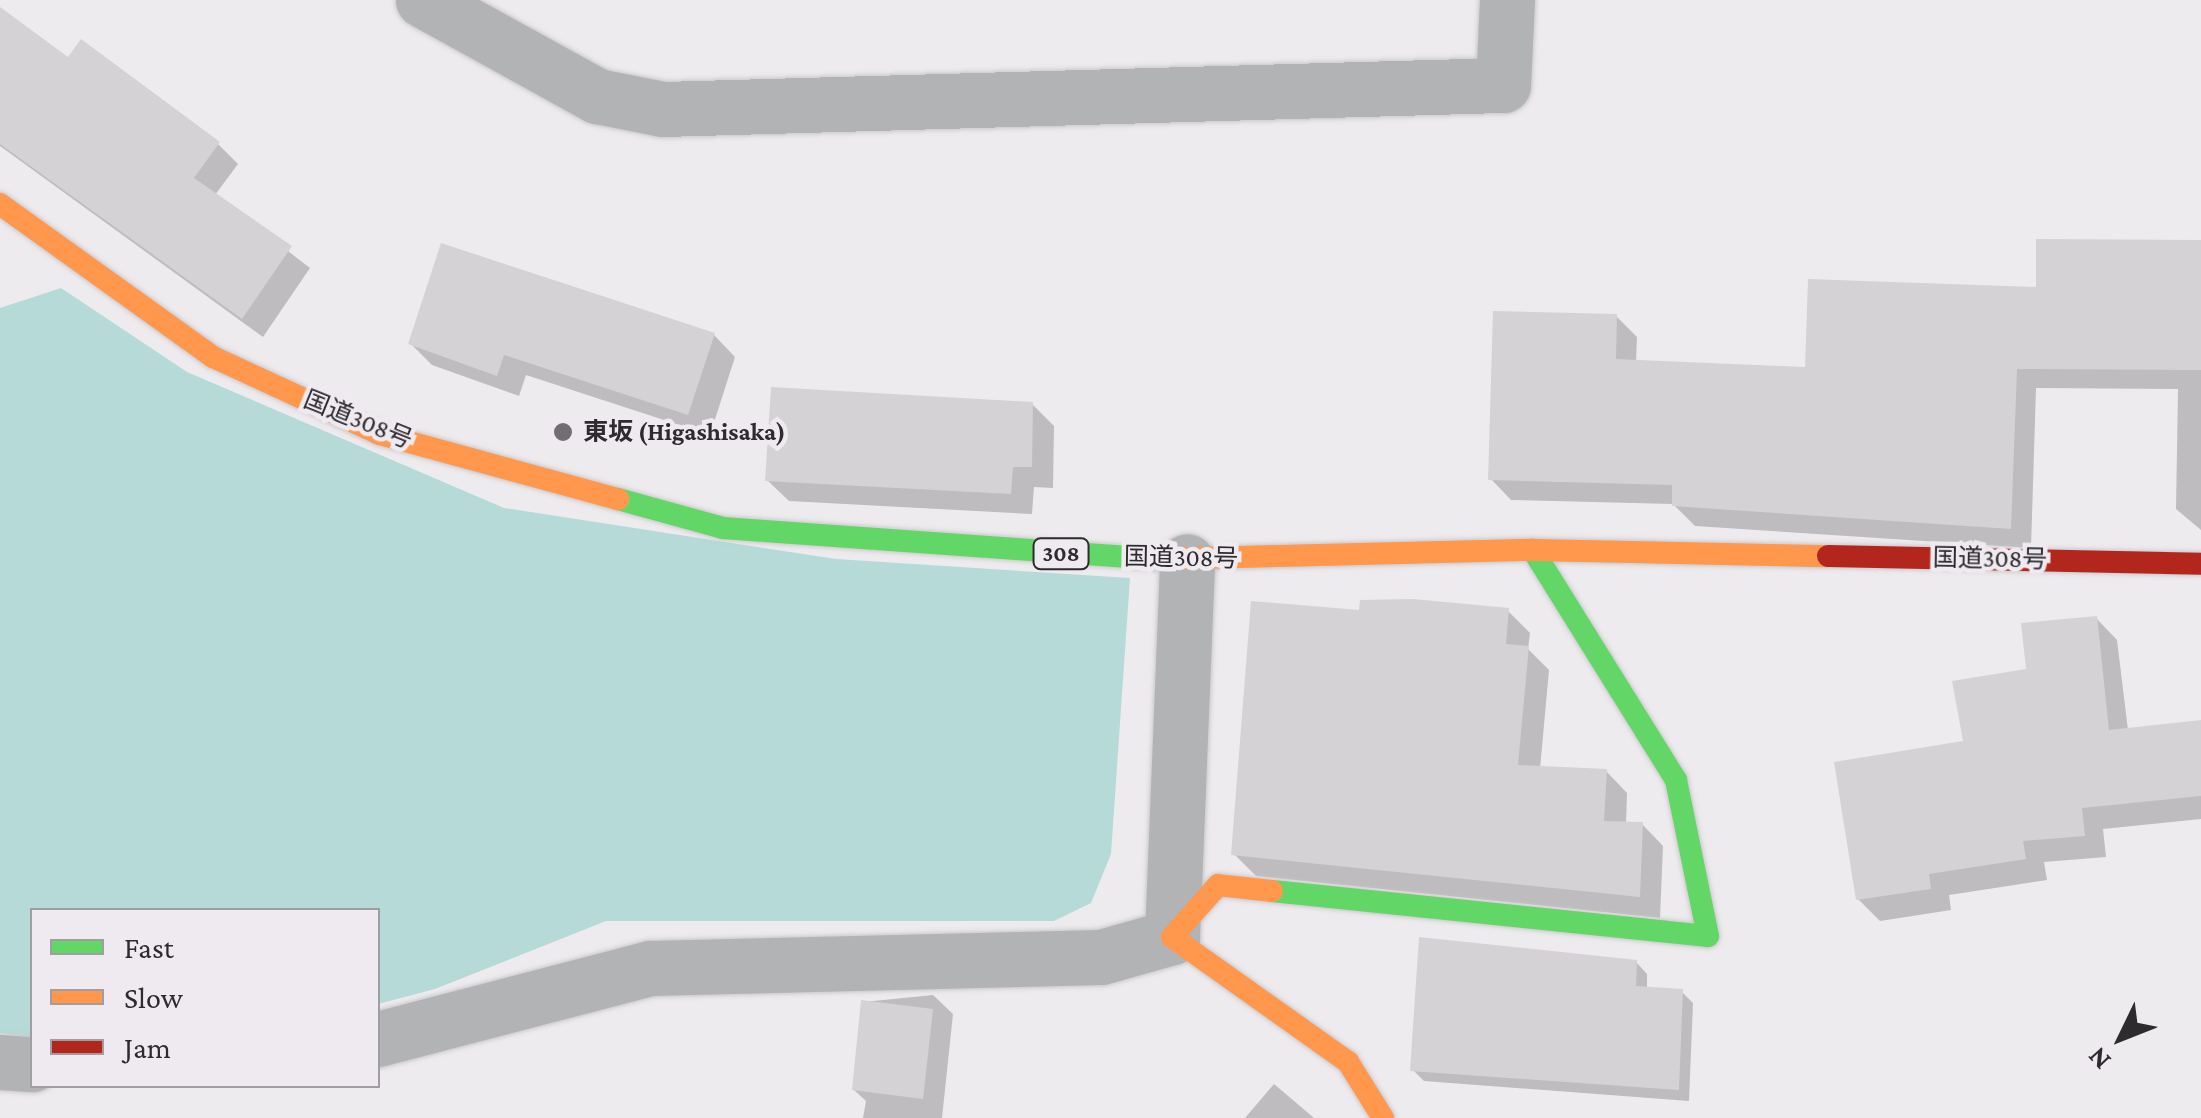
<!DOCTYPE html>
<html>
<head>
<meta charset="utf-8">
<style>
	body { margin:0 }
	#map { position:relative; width:2201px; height:1118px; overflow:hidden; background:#eeebef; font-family:"Crimson Pro","Noto Sans JP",serif }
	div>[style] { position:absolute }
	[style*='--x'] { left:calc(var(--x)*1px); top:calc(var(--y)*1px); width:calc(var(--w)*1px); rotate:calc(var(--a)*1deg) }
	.water>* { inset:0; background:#b5dad8 }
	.shadow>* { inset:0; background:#0003 }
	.building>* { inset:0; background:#d5d2d5 }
	.roads { filter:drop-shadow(0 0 2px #cbc9cb) drop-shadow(0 0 2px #cbc9cb) }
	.street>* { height:55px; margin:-27.5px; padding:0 27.5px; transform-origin:27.5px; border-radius:27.5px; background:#b2b3b4 }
	.fast>* { height:22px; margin:-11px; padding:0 11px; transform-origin:11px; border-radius:11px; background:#63d668 }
	.slow>* { height:22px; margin:-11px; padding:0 11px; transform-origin:11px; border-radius:11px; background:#ff974d }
	.jam>* { height:22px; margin:-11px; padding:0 11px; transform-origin:11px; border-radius:11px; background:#b3261e }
	.dots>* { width:28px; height:28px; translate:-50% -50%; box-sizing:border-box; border:5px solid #efeaf0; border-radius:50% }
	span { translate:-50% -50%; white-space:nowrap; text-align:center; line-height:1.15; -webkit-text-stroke:9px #efeaf0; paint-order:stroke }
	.shield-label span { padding:2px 8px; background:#efeaf0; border:2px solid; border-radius:8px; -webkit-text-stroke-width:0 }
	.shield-label { font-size:22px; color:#2d2b2e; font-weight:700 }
	.street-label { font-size:25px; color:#2d2b2e }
	.poi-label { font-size:25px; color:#2d2b2e; font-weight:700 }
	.left { translate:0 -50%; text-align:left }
	.legend { position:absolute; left:30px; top:908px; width:350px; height:180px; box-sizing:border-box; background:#efeaf0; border:2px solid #a19ea2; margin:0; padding:12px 18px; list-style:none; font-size:30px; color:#2d2b2e }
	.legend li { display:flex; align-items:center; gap:20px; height:50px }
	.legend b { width:50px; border:2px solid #a19ea2 }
	.north { position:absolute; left:2071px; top:988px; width:100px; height:100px; -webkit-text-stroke:8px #efeaf0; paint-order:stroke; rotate:227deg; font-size:28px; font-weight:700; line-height:40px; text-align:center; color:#2d2b2e }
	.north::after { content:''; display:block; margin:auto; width:35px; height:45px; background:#2d2b2e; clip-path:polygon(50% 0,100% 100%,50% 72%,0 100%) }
</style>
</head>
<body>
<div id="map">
	<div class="water">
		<i style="clip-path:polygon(61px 288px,187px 372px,504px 508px,836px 559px,1130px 578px,1111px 854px,1091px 903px,1054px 921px,606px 921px,435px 989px,378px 1004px,378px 910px,32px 910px,32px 1037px,0 1033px,0 308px)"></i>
	</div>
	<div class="shadow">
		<i style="clip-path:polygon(0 10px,68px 60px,218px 144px,238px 164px,215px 195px,310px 268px,263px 337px,0 146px)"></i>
		<i style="clip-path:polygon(2201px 242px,2201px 530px,2176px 509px,2178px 389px,2036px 388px,2031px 548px,1695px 526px,1673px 504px,1511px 500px,1491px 479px,1616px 316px,1637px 337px,1636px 362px,1808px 369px)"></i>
		<i style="clip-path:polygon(714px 335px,735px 357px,710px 435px,526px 375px,519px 396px,432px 365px,411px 344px)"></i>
		<i style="clip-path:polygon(1032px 404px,1054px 426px,1053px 488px,1034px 487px,1032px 514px,789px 501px,767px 480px)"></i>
		<i style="clip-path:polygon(1508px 611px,1530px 633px,1528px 649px,1549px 670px,1540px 769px,1606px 771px,1627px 793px,1626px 824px,1642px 824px,1663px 846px,1660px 918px,1256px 876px,1234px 854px,1362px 612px)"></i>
		<i style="clip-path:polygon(2096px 618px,2117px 640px,2128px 730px,2201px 723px,2201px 819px,2103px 829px,2106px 857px,2044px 862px,2047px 880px,1949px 895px,1951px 910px,1880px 921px,1858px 899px,1966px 743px,2029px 672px)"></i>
		<i style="clip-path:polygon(1636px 962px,1647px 974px,1647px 989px,1682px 992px,1693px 1003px,1689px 1101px,1424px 1081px,1413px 1070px)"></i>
		<i style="clip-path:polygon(933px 995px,953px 1014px,942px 1118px,863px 1118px,866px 1101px,854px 1090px,863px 1002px)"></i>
		<i style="clip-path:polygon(1274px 1084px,1314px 1118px,1245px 1118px)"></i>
	</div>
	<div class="building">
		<i style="clip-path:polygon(0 7px,68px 57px,81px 39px,220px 142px,194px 178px,292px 246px,242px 319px,0 144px)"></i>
		<i style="clip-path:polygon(2036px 239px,2201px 240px,2201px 370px,2017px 369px,2011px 529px,1672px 506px,1672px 485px,1488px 480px,1493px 311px,1617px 314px,1616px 359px,1805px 367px,1808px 279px,2036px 287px)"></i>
		<i style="clip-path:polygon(441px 243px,715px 333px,688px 415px,504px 355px,497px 376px,408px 344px)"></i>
		<i style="clip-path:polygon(771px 387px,1033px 402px,1032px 467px,1013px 467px,1011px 494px,765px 481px)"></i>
		<i style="clip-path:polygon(1413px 599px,1509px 608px,1506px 644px,1529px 646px,1518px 765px,1607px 769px,1604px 821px,1643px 822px,1640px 897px,1231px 855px,1251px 601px,1359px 610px,1360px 600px)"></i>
		<i style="clip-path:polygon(2097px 616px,2109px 730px,2201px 720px,2201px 796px,2082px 808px,2085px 836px,2023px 841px,2026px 859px,1929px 874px,1931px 889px,1856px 900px,1834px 762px,1963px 741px,1952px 681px,2026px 669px,2021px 623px)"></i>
		<i style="clip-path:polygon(1419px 937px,1637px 960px,1636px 986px,1683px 989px,1679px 1090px,1410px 1071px)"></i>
		<i style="clip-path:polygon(861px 1000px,933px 1009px,923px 1099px,852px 1090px)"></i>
	</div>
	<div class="roads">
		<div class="street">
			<i style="--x:423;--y:0;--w:199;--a:28.9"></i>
			<i style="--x:597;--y:96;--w:67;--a:11.1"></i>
			<i style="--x:663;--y:109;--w:840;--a:-1.64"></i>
			<i style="--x:1503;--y:85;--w:85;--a:-87.3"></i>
			<i style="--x:378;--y:1039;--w:281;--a:-14.6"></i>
			<i style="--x:650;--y:968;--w:451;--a:-1.4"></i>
			<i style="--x:1101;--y:957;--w:74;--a:-15.7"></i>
			<i style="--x:1172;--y:937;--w:376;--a:-87.7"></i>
			<i style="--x:0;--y:1062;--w:32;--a:4"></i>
		</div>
		<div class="fast">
			<i style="--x:618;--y:499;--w:109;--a:15.4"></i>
			<i style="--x:723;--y:528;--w:434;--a:4.1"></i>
			<i style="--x:1272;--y:891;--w:438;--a:5.9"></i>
			<i style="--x:1708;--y:936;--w:159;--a:-101.6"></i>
			<i style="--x:1676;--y:780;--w:271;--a:-121.9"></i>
		</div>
		<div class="slow">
			<i style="--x:0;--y:204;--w:262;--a:35.7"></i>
			<i style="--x:213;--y:357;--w:184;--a:24.8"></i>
			<i style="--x:380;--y:434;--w:247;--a:15.3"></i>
			<i style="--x:1156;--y:559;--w:377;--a:-1.4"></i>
			<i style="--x:1533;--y:550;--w:295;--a:1.2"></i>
			<i style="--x:1272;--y:891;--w:54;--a:-173.7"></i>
			<i style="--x:1218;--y:885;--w:69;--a:131.5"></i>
			<i style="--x:1172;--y:937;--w:216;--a:35.4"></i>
			<i style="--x:1348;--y:1062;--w:66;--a:58"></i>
		</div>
		<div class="jam">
			<i style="--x:1828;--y:556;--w:373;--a:1.2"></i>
		</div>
	</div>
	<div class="dots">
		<i style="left:563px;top:432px;background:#716e72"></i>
	</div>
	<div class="shield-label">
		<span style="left:1061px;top:554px">308</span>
	</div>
	<div class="street-label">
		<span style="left:358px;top:420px;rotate:22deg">国道308号</span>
		<span style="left:1181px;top:558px;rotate:1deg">国道308号</span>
		<span style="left:1990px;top:559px;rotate:1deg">国道308号</span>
	</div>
	<div class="poi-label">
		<span class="left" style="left:583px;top:432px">東坂 (Higashisaka)</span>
	</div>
	<ul class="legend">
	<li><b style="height:12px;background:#63d668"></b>Fast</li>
	<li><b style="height:12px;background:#ff974d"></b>Slow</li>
	<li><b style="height:12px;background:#b3261e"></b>Jam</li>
	</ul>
	<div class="north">N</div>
</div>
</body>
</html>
